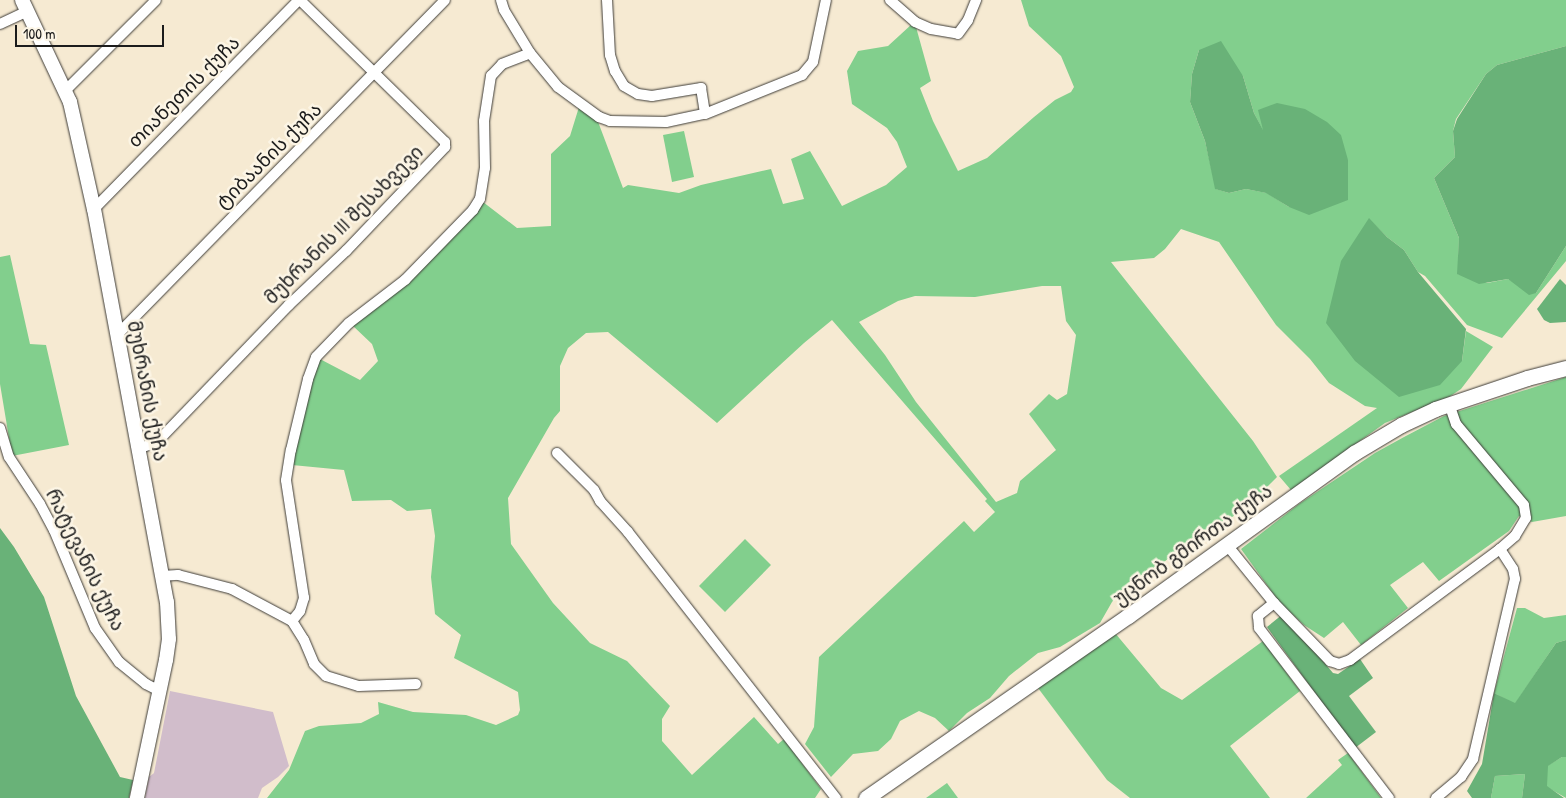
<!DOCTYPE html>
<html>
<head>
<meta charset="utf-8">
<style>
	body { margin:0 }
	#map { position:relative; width:1566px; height:798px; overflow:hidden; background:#f6ead2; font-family:"Patrick Hand","Noto Sans Georgian",sans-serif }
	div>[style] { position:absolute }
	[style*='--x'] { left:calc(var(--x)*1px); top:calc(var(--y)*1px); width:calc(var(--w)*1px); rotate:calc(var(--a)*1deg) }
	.industrial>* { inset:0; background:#d1bdcb }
	.green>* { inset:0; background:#82cf8d }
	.forest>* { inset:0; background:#69b278 }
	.roads { filter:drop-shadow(0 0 1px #3d3b37) drop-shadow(0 0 1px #3d3b37) }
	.minor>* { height:10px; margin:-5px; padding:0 5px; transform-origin:5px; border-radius:5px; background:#fff }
	.tertiary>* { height:14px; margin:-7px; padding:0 7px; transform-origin:7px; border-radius:7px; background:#fff }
	.secondary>* { height:15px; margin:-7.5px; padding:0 7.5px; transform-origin:7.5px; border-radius:7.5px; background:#fff }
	span { translate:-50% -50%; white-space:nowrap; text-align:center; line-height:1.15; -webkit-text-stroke:5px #fcf5e5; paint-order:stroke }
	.street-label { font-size:19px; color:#1c1c1c }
	.scale { position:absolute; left:15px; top:25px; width:149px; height:22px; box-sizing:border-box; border:2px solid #1c1c1c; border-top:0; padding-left:6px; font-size:15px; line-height:18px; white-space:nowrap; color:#1c1c1c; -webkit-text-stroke:4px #fcf5e5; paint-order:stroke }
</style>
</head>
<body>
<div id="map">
	<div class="industrial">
		<i style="clip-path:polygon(170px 691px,273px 712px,289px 766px,278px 777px,262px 788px,258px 798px,145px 798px,149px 777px,154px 773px)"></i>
	</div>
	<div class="green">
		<i style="clip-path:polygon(evenodd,1021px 0,1566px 0,1566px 46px,1497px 65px,1486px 74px,1456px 119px,1453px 131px,1455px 157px,1434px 178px,1459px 238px,1458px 274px,1487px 283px,1508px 279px,1536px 293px,1566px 246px,1566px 261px,1502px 338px,1467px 325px,1425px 276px,1418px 272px,1404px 250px,1387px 237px,1369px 219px,1462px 361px,1466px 331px,1493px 347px,1461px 389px,1449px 397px,1385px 423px,1291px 490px,1279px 476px,1377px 408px,1365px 406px,1329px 383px,1310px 359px,1276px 325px,1219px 242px,1181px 229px,1165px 249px,1154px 258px,1111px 262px,1253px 441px,1277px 477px,1249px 505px,1221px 525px,1176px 552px,1164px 562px,1128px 583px,1112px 602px,1100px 623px,1060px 647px,1038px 653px,1009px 676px,990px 698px,967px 713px,949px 731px,935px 718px,919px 711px,900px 721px,891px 739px,878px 751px,853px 754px,831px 777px,805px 744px,814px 727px,819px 657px,964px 521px,974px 532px,995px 512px,985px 501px,987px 499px,832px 320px,804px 343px,717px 423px,608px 332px,586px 333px,568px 348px,560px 366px,560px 411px,554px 418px,508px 498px,511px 544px,553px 603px,590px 643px,627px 661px,670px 706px,662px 719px,662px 741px,692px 775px,754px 717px,778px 744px,784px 739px,821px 789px,815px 798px,267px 798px,289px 770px,305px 731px,319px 726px,361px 723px,379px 714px,378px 702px,413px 712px,466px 715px,496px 725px,518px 715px,520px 710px,518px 692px,454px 658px,461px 635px,435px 614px,431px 577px,435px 536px,431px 509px,407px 511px,391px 500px,352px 501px,344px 470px,292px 465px,318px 358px,360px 380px,378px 361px,372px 344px,352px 325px,483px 202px,517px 228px,551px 226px,551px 154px,570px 136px,579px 107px,597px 119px,623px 188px,628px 185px,679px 193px,701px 185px,771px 169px,783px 204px,804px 199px,791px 159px,810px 151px,842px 206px,886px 185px,907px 167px,897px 142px,887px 128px,852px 104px,847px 71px,858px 51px,888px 46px,912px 24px,916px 27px,931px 81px,920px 88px,933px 121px,958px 171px,987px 158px,1034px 117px,1055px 100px,1071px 92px,1074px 87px,1061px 56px,1029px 26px,1021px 0,1199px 50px,1243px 76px,1254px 113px,1264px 133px,1348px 160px,1347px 179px,1289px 207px,1267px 193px,1246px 189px,1229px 193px,1216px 189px,1205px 141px,1190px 102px,1192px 74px,1199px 50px,1021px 0,1042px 286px,1061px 286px,1066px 321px,1076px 335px,1067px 394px,1057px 400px,1049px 394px,1029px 414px,1056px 450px,1020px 481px,1017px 493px,996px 502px,916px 402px,885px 355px,859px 322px,898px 301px,915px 296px,975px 297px,1042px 286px)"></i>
		<i style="clip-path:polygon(684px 131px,694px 177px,672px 182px,663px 135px)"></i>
		<i style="clip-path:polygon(10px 255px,30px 344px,46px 345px,69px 445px,12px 456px,0 384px,0 257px)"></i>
		<i style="clip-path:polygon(1566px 377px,1566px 516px,1532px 522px,1519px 516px,1509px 531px,1439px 581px,1423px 562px,1390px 585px,1408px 608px,1361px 645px,1343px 622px,1324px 638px,1304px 625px,1280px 603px,1241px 549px,1299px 504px,1375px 453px,1404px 437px,1444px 416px)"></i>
		<i style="clip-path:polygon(745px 539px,771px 565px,725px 612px,699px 586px)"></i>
		<i style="clip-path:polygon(1517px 608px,1525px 608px,1544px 618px,1566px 615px,1566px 640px,1556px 643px,1515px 704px,1494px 693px)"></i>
		<i style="clip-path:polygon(1115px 633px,1161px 688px,1182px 700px,1263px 641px,1300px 691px,1230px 746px,1270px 798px,1130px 798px,1107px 780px,1038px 688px)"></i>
		<i style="clip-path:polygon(1348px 753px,1381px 798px,1306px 798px,1342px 765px,1338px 760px)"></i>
		<i style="clip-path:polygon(1562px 757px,1566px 757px,1566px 798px,1547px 787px,1547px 766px)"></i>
		<i style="clip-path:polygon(1525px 774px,1522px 798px,1491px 798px,1495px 776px)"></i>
		<i style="clip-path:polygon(947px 783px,958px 798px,926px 798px)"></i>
	</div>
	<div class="forest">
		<i style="clip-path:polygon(1221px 41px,1243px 76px,1254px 113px,1263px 130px,1258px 110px,1277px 103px,1305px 109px,1327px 122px,1341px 135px,1348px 160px,1348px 200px,1309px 215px,1289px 207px,1266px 193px,1246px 189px,1229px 193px,1215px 189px,1205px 141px,1190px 102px,1192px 74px,1199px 50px)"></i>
		<i style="clip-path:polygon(1566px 46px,1566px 246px,1536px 293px,1529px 295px,1508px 279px,1479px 284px,1457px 274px,1459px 238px,1434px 178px,1455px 157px,1453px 131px,1457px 119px,1486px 74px,1497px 65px)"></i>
		<i style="clip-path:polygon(1369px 218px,1387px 237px,1404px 250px,1418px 272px,1466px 329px,1462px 361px,1440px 385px,1399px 397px,1355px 361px,1326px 323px,1341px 261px)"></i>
		<i style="clip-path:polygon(1560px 279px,1566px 285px,1566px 322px,1550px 323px,1544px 320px,1537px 309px)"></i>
		<i style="clip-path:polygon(0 528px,14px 547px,44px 597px,76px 696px,120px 777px,133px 780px,129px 798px,0 798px)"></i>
		<i style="clip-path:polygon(1283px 614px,1333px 673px,1338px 674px,1360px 659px,1373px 678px,1349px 696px,1376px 732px,1355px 748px,1267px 627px)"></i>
		<i style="clip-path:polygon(1566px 640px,1566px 757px,1562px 757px,1548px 766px,1547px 786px,1564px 798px,1522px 798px,1525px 774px,1495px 776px,1491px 798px,1472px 798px,1467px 791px,1482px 764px,1494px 693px,1515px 703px,1556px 643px)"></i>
	</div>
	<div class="roads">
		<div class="minor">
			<i style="--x:501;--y:0;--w:10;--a:73"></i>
			<i style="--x:504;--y:10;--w:50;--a:58.8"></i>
			<i style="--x:530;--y:53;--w:44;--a:50.5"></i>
			<i style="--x:558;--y:87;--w:51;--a:36.2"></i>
			<i style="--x:599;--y:117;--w:12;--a:20"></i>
			<i style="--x:610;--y:121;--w:56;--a:1"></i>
			<i style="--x:666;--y:122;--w:40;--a:-12"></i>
			<i style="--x:705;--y:114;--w:105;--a:-21.9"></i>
			<i style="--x:802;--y:75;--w:17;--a:-50"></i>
			<i style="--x:813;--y:62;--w:63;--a:-78.2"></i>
			<i style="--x:607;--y:0;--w:55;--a:86.9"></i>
			<i style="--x:610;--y:55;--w:17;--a:73"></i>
			<i style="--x:615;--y:71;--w:17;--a:59"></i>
			<i style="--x:624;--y:86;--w:16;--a:30"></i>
			<i style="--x:638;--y:94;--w:14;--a:8"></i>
			<i style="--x:652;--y:96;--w:50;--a:-9.3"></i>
			<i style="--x:701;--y:88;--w:26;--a:81"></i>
			<i style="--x:890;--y:0;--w:33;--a:41"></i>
			<i style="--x:915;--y:22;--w:17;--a:24"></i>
			<i style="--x:931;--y:29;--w:27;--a:10"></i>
			<i style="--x:958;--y:34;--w:17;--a:-54"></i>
			<i style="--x:968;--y:20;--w:22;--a:-68"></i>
			<i style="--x:0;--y:24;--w:31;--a:-25"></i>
			<i style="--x:66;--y:90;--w:127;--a:-45"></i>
			<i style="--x:94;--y:209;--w:293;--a:-45.6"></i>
			<i style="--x:116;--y:336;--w:470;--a:-45.6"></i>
			<i style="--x:0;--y:428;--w:30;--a:73"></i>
			<i style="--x:9;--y:457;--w:56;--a:56.6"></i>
			<i style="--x:40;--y:504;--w:30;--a:62"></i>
			<i style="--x:54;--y:530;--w:106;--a:67.3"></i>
			<i style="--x:95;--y:628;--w:42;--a:54.8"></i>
			<i style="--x:119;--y:662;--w:35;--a:39"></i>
			<i style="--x:146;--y:684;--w:16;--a:27"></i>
			<i style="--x:140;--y:448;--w:18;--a:-19"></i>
			<i style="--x:157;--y:442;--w:190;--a:-46.1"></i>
			<i style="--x:289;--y:305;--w:79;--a:-43.5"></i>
			<i style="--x:346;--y:251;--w:144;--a:-46.4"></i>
			<i style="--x:445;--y:147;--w:5;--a:-90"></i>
			<i style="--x:445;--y:142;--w:203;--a:-135.6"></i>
			<i style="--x:557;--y:453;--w:52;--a:45"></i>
			<i style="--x:594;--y:490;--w:13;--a:61"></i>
			<i style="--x:600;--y:501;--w:42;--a:47.9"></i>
			<i style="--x:628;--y:532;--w:338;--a:52"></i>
			<i style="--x:1227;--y:545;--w:75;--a:51"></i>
			<i style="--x:1274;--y:603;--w:81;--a:46"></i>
			<i style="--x:1330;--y:661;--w:9;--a:18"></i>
			<i style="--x:1339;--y:664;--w:12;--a:-20"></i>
			<i style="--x:1350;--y:660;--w:187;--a:-36.5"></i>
			<i style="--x:1500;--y:549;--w:20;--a:-41"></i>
			<i style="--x:1515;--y:536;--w:21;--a:-59"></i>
			<i style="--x:1526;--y:518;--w:13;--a:-99"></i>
			<i style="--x:1524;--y:505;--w:106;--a:-130"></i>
			<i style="--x:1456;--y:424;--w:21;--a:-109"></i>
			<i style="--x:162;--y:576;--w:16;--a:-4"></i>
			<i style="--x:178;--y:575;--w:56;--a:14.5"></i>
			<i style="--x:232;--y:589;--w:68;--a:28.1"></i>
			<i style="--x:292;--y:621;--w:22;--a:58"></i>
			<i style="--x:304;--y:640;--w:26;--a:67"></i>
			<i style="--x:314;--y:664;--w:17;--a:45"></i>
			<i style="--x:326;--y:676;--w:34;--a:17"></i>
			<i style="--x:359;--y:686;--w:57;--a:-2"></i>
			<i style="--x:1274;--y:603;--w:21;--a:141"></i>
			<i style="--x:1258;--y:616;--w:12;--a:85"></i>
			<i style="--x:1259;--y:628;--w:214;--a:52.6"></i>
			<i style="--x:292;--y:621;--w:13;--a:-51"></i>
			<i style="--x:300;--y:611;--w:14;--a:-73"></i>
			<i style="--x:304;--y:598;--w:119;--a:-98.7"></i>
			<i style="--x:286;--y:480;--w:30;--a:-81"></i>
			<i style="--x:291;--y:450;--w:73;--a:-76.5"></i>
			<i style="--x:308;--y:379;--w:23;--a:-70"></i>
			<i style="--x:316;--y:357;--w:47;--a:-45.9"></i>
			<i style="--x:349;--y:323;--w:71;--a:-37.5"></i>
			<i style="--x:405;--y:280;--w:98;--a:-45.8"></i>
			<i style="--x:473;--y:210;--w:13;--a:-58"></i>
			<i style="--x:480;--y:199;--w:31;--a:-81"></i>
			<i style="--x:485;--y:168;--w:47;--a:-91.2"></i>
			<i style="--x:484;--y:121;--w:46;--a:-81.2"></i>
			<i style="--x:491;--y:76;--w:16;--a:-47"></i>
			<i style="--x:502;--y:64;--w:30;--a:-21"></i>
			<i style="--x:1436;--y:798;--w:33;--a:-40"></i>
			<i style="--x:1461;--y:777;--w:22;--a:-56"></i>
			<i style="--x:1473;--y:759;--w:185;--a:-76.9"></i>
			<i style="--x:1515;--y:579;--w:10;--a:-101"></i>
			<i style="--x:1513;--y:569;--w:24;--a:-123"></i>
		</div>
		<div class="tertiary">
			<i style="--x:22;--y:0;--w:113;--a:64.8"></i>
			<i style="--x:70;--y:102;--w:110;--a:77.4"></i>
			<i style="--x:94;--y:209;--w:400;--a:79.5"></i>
			<i style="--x:167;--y:602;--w:37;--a:87"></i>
			<i style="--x:169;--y:639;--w:21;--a:98"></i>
			<i style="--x:166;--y:660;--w:141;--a:101.9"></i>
		</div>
		<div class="secondary">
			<i style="--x:866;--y:798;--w:319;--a:-34.8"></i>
			<i style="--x:1128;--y:616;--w:279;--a:-35.8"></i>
			<i style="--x:1354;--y:453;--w:55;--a:-30.8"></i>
			<i style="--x:1401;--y:425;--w:38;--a:-25"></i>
			<i style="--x:1435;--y:409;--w:97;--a:-18.6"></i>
			<i style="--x:1527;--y:378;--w:40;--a:-14.4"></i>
		</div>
	</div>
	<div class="street-label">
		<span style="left:184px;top:92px;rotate:-45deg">თიანეთის ქუჩა</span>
		<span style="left:269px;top:156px;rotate:-45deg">ტიბაანის ქუჩა</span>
		<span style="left:344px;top:225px;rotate:-45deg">მუხრანის III შესახვევი</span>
		<span style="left:147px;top:391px;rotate:79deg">მუხრანის ქუჩა</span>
		<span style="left:1193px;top:545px;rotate:-36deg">უცნობ გმირთა ქუჩა</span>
		<span style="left:85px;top:560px;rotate:64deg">რატევანის ქუჩა</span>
	</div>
	<div class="scale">100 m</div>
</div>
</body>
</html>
